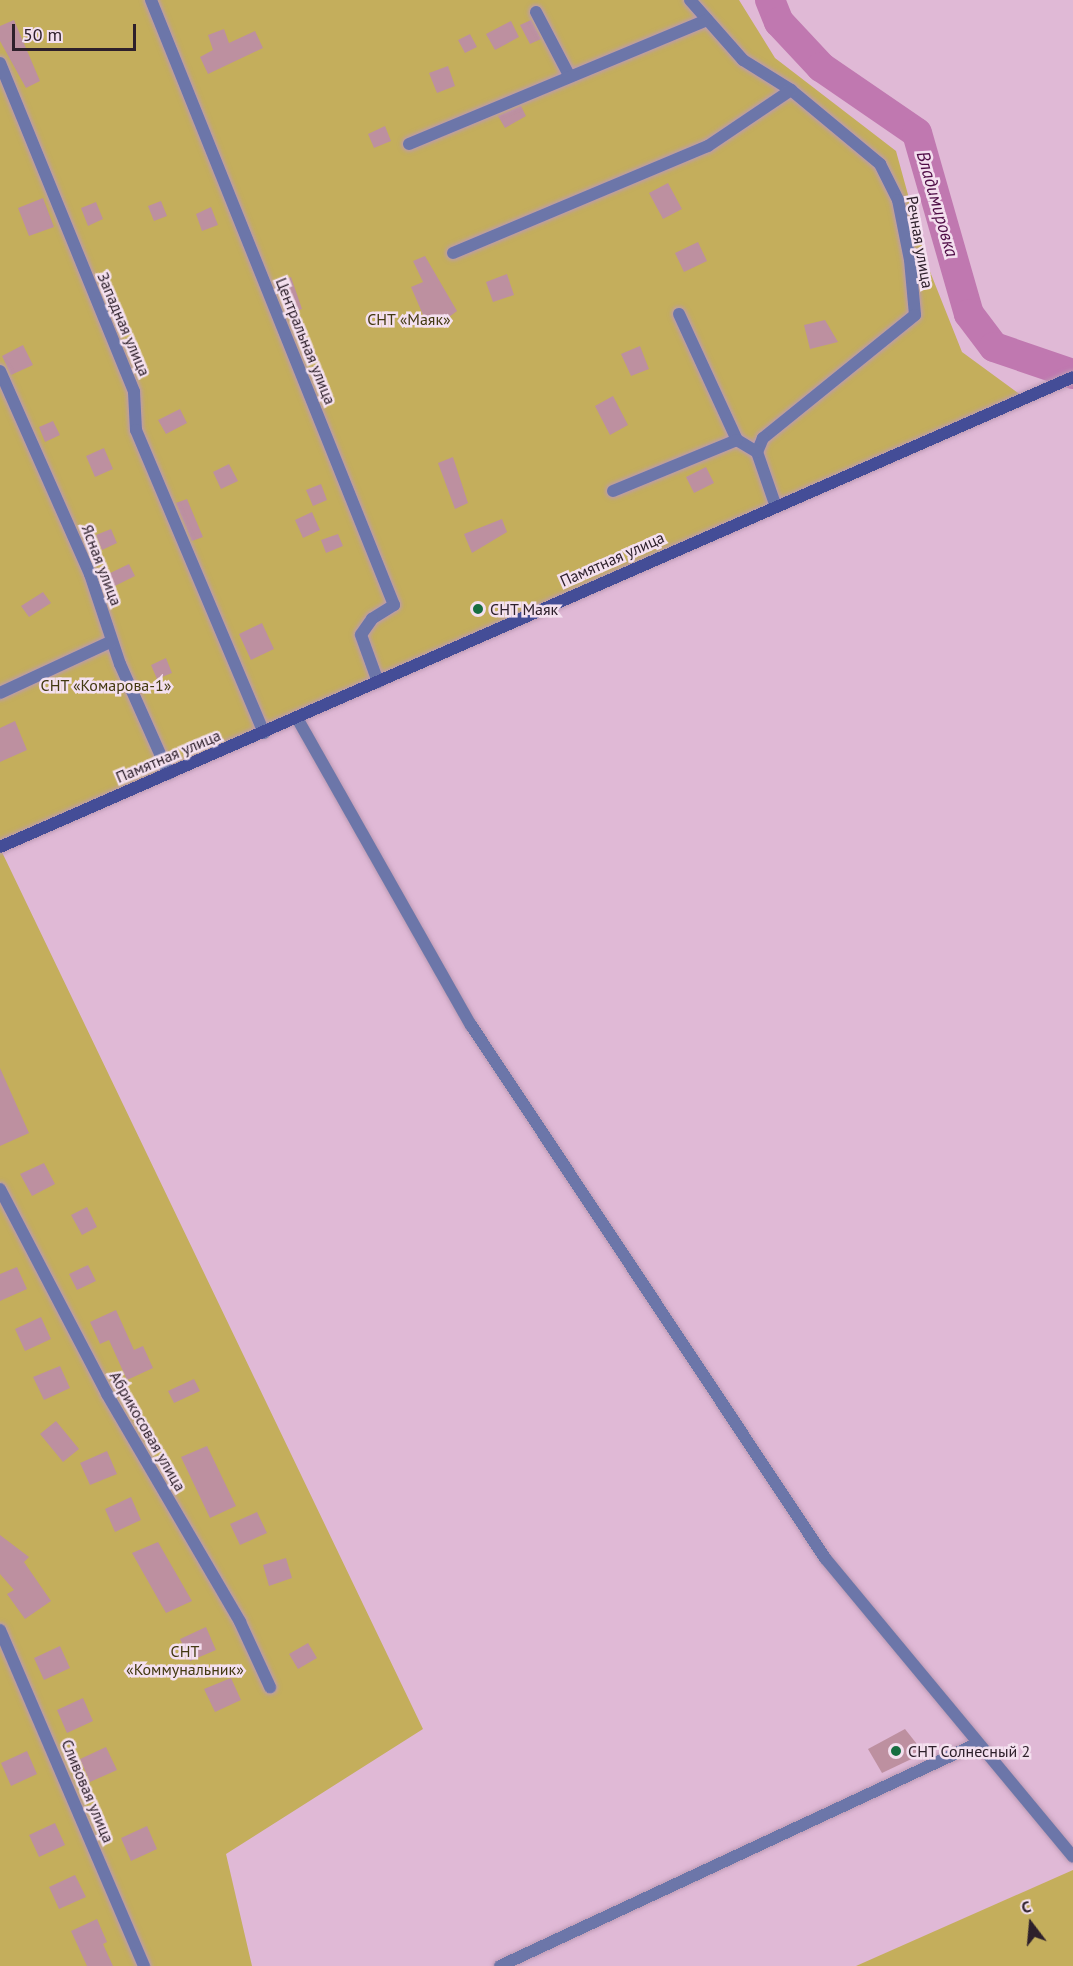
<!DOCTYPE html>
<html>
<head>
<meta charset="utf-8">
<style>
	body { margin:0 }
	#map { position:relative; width:1073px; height:1966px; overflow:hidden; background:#e0b9d6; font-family:"PT Sans",sans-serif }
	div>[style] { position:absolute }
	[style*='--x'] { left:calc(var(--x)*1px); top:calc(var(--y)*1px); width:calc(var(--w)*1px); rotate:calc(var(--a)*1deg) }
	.green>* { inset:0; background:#c4ae5c }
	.river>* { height:30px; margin:-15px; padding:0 15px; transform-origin:15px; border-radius:15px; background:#c078b0 }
	.building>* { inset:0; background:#bd90a0 }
	.roads { filter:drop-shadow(0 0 2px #bc9ab4) drop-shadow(0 0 2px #bc9ab4) }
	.street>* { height:12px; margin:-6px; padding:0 6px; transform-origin:6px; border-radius:6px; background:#6c76a9 }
	.secondary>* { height:12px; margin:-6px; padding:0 6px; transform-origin:6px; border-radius:6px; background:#444d97 }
	.dots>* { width:16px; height:16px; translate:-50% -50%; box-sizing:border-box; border:3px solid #f4e0ef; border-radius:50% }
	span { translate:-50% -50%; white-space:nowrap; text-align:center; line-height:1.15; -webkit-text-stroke:5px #f4e0ef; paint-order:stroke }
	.street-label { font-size:16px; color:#2e202b }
	.park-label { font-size:16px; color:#433911 }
	.poi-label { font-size:16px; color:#2e202b }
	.left { translate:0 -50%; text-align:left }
	.water-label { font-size:18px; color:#4e0c45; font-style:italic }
	.north { position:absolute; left:1001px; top:1894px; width:60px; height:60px; -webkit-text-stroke:4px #f4e0ef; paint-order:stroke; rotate:344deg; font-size:16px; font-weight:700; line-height:24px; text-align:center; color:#2e202b }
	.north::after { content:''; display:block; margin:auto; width:21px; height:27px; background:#2e202b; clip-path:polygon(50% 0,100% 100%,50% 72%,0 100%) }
	.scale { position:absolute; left:12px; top:24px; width:124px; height:27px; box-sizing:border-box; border:3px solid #2e202b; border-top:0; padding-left:8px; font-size:18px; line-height:21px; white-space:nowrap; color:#2e202b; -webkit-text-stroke:4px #f4e0ef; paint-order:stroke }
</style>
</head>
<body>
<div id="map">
	<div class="green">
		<i style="clip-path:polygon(0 0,739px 0,775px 58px,896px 151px,927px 264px,962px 352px,1025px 398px,0 847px)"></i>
		<i style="clip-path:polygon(0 848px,423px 1729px,226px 1854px,252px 1966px,0 1966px)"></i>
		<i style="clip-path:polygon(1073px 1870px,1073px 1966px,856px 1966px)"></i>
	</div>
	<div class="river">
		<i style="--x:770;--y:0;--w:24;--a:68"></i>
		<i style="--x:779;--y:22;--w:62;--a:47"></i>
		<i style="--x:821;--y:67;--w:116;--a:34.5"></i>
		<i style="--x:917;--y:133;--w:188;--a:74"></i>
		<i style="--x:969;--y:314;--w:41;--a:52.9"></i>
		<i style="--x:994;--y:347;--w:83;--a:18.9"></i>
	</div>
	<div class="building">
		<i style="clip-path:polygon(14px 20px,40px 81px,26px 88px,0 41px,0 26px)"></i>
		<i style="clip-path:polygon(531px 20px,541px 39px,530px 44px,520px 25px)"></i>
		<i style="clip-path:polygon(511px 21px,519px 37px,495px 50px,486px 34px)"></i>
		<i style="clip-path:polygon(224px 29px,229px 43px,255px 31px,263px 48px,208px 74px,200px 57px,213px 50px,208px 35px)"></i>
		<i style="clip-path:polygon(470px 34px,477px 47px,465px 53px,458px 40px)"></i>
		<i style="clip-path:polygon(448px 66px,455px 86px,437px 93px,429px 73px)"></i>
		<i style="clip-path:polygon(521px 106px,526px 116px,505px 128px,498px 116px)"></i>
		<i style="clip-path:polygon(385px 126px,391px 141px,374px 148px,368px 134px)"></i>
		<i style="clip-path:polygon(668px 183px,682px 209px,663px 219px,649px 193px)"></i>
		<i style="clip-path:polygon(43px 198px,54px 227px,29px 236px,18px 208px)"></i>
		<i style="clip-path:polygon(161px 201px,167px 216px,154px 221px,148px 206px)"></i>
		<i style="clip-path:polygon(96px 202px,103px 219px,88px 226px,81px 208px)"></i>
		<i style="clip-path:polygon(211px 207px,218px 225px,202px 231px,196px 214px)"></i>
		<i style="clip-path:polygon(698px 242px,707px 261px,684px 272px,675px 253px)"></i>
		<i style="clip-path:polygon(425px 256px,457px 311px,437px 326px,434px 321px,427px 324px,411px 287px,423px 282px,413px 261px)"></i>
		<i style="clip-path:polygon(507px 274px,514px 295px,493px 302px,486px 282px)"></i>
		<i style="clip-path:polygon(291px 277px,302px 309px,287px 314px,276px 283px)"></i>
		<i style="clip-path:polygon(825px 320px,838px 342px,810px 349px,804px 325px)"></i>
		<i style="clip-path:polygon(23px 345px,33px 365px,11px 375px,2px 356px)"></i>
		<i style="clip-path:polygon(640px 346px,649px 369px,631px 376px,621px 354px)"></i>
		<i style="clip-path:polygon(613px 396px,628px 425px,610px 435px,595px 406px)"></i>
		<i style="clip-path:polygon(180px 409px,187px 423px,166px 434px,158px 420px)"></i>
		<i style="clip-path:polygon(53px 421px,60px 435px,45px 442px,39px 427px)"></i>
		<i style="clip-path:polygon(104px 448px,113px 469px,95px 477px,86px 456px)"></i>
		<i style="clip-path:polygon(453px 457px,468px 503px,455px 509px,438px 463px)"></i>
		<i style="clip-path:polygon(229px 464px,238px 481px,221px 489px,213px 472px)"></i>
		<i style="clip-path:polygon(706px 467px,714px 483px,694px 493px,686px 477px)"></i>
		<i style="clip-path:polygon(321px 484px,327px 500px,313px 506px,306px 490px)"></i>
		<i style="clip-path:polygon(187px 499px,203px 537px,192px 541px,176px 503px)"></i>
		<i style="clip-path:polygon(312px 512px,320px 530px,303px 538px,295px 520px)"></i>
		<i style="clip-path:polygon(502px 519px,507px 532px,472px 553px,464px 534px)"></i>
		<i style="clip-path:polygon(111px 529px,117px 543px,102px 550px,96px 535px)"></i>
		<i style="clip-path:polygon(338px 534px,343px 546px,326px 553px,321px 540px)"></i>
		<i style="clip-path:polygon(129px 564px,135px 576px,113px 587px,106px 575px)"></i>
		<i style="clip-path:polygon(43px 592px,51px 603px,29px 617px,21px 606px)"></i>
		<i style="clip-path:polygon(262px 623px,274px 649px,251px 660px,239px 634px)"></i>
		<i style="clip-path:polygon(166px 658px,172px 673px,157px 679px,151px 665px)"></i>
		<i style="clip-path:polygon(15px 721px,27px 750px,0 762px,0 728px)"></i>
		<i style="clip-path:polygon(0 1068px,29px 1133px,0 1146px)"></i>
		<i style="clip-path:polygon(44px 1163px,55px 1184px,32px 1196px,20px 1174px)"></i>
		<i style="clip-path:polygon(87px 1207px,97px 1227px,82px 1235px,71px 1215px)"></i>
		<i style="clip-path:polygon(88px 1265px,96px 1281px,77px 1290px,69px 1274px)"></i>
		<i style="clip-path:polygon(17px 1267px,27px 1289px,0 1301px,0 1274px)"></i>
		<i style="clip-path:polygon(116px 1310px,134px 1350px,143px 1346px,153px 1368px,127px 1380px,109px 1340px,100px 1344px,90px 1322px)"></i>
		<i style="clip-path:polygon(41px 1317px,51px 1339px,25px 1351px,15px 1329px)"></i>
		<i style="clip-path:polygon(60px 1366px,70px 1388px,44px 1400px,33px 1377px)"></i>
		<i style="clip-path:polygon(194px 1379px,200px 1391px,174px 1403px,168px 1391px)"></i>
		<i style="clip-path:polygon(56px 1421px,79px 1449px,63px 1462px,40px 1434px)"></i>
		<i style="clip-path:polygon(207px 1446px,236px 1506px,210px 1518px,181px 1457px)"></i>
		<i style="clip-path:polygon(107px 1451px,117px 1474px,90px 1485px,80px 1463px)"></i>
		<i style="clip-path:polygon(131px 1497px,141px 1520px,115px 1532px,105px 1509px)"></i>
		<i style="clip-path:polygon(257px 1512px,267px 1533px,240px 1545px,230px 1524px)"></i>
		<i style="clip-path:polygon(0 1535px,29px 1557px,24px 1562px,51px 1601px,25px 1619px,7px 1594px,14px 1590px,0 1574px)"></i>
		<i style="clip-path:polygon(158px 1542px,192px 1601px,166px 1613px,132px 1553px)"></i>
		<i style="clip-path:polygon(286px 1558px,292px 1578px,269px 1586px,263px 1565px)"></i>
		<i style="clip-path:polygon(206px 1627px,216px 1650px,190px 1661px,180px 1639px)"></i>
		<i style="clip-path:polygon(308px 1643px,317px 1658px,298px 1669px,289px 1654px)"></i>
		<i style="clip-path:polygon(60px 1646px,70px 1668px,44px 1680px,34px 1658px)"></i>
		<i style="clip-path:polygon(231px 1678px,241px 1700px,215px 1712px,204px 1689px)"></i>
		<i style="clip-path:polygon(83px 1698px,93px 1721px,67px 1733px,57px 1710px)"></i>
		<i style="clip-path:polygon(905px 1729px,924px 1753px,882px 1773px,868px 1749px)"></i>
		<i style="clip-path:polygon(106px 1747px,117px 1770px,90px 1782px,80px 1759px)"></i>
		<i style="clip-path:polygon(27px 1751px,37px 1774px,11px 1786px,1px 1763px)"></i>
		<i style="clip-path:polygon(55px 1823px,65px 1845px,39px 1857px,29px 1835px)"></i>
		<i style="clip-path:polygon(147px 1826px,157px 1849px,131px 1861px,121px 1838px)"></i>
		<i style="clip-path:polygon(75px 1875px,86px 1897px,59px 1909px,49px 1887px)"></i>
		<i style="clip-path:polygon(97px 1919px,107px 1942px,103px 1944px,113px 1966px,87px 1966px,71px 1931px)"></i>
	</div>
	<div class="roads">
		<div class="street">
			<i style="--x:151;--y:0;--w:652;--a:68.12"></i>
			<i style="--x:394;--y:605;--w:26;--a:148"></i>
			<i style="--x:372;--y:619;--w:19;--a:125"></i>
			<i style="--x:361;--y:635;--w:50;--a:70.1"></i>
			<i style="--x:690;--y:0;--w:80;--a:48.5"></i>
			<i style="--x:743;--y:60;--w:57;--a:32"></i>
			<i style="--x:791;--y:90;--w:116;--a:39.7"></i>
			<i style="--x:880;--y:164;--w:40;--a:63.4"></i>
			<i style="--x:898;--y:200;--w:61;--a:78.7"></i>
			<i style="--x:910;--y:260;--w:55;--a:84.8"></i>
			<i style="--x:915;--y:315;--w:196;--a:141"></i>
			<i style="--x:763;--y:438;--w:15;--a:113"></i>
			<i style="--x:757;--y:452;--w:55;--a:70.9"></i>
			<i style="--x:536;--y:12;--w:71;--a:62.4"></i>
			<i style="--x:0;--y:63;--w:355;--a:67.8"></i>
			<i style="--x:134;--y:392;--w:38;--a:87"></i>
			<i style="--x:136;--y:430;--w:329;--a:67.1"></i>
			<i style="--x:409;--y:144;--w:323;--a:-22.6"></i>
			<i style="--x:453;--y:253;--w:277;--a:-22.8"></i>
			<i style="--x:708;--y:146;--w:100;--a:-34"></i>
			<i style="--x:679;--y:314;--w:139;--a:65.3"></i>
			<i style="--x:737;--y:440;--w:23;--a:31"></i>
			<i style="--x:0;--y:371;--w:222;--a:66.1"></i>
			<i style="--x:90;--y:574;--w:95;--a:71.6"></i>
			<i style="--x:120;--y:664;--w:120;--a:66"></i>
			<i style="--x:613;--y:491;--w:134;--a:-22.4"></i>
			<i style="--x:0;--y:693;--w:123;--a:-24.9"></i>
			<i style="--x:297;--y:718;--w:353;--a:60.5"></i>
			<i style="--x:471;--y:1025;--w:640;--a:56.41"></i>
			<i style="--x:825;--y:1558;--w:388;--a:50.3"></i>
			<i style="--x:0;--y:1189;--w:231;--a:62.4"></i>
			<i style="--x:107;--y:1394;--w:264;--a:59.7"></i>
			<i style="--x:240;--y:1622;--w:72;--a:65.2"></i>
			<i style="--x:0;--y:1630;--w:366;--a:66.8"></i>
			<i style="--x:500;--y:1966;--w:525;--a:-25"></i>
		</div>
		<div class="secondary">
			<i style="--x:0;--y:847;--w:1171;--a:-23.65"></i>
		</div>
	</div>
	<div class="dots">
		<i style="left:478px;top:609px;background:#176e41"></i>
		<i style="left:896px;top:1751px;background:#176e41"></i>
	</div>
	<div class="street-label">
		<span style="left:920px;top:242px;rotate:80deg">Речная улица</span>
		<span style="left:124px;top:324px;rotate:67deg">Западная улица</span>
		<span style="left:306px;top:341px;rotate:68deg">Центральная улица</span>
		<span style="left:612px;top:559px;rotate:-24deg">Памятная улица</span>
		<span style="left:102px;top:565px;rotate:69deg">Ясная улица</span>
		<span style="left:168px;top:756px;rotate:-23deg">Памятная улица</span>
		<span style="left:148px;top:1431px;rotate:60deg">Абрикосовая улица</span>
		<span style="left:88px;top:1791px;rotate:67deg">Сливовая улица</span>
	</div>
	<div class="park-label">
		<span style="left:409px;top:319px">СНТ «Маяк»</span>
		<span style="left:106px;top:685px">СНТ «Комарова-1»</span>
		<span style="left:185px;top:1660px">СНТ<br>«Коммунальник»</span>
	</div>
	<div class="poi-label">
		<span class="left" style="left:490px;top:609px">СНТ Маяк</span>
		<span class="left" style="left:908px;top:1751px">СНТ Солнесный 2</span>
	</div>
	<div class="water-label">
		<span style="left:937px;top:204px;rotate:74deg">Владимировка</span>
	</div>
	<div class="north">С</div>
	<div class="scale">50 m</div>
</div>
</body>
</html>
